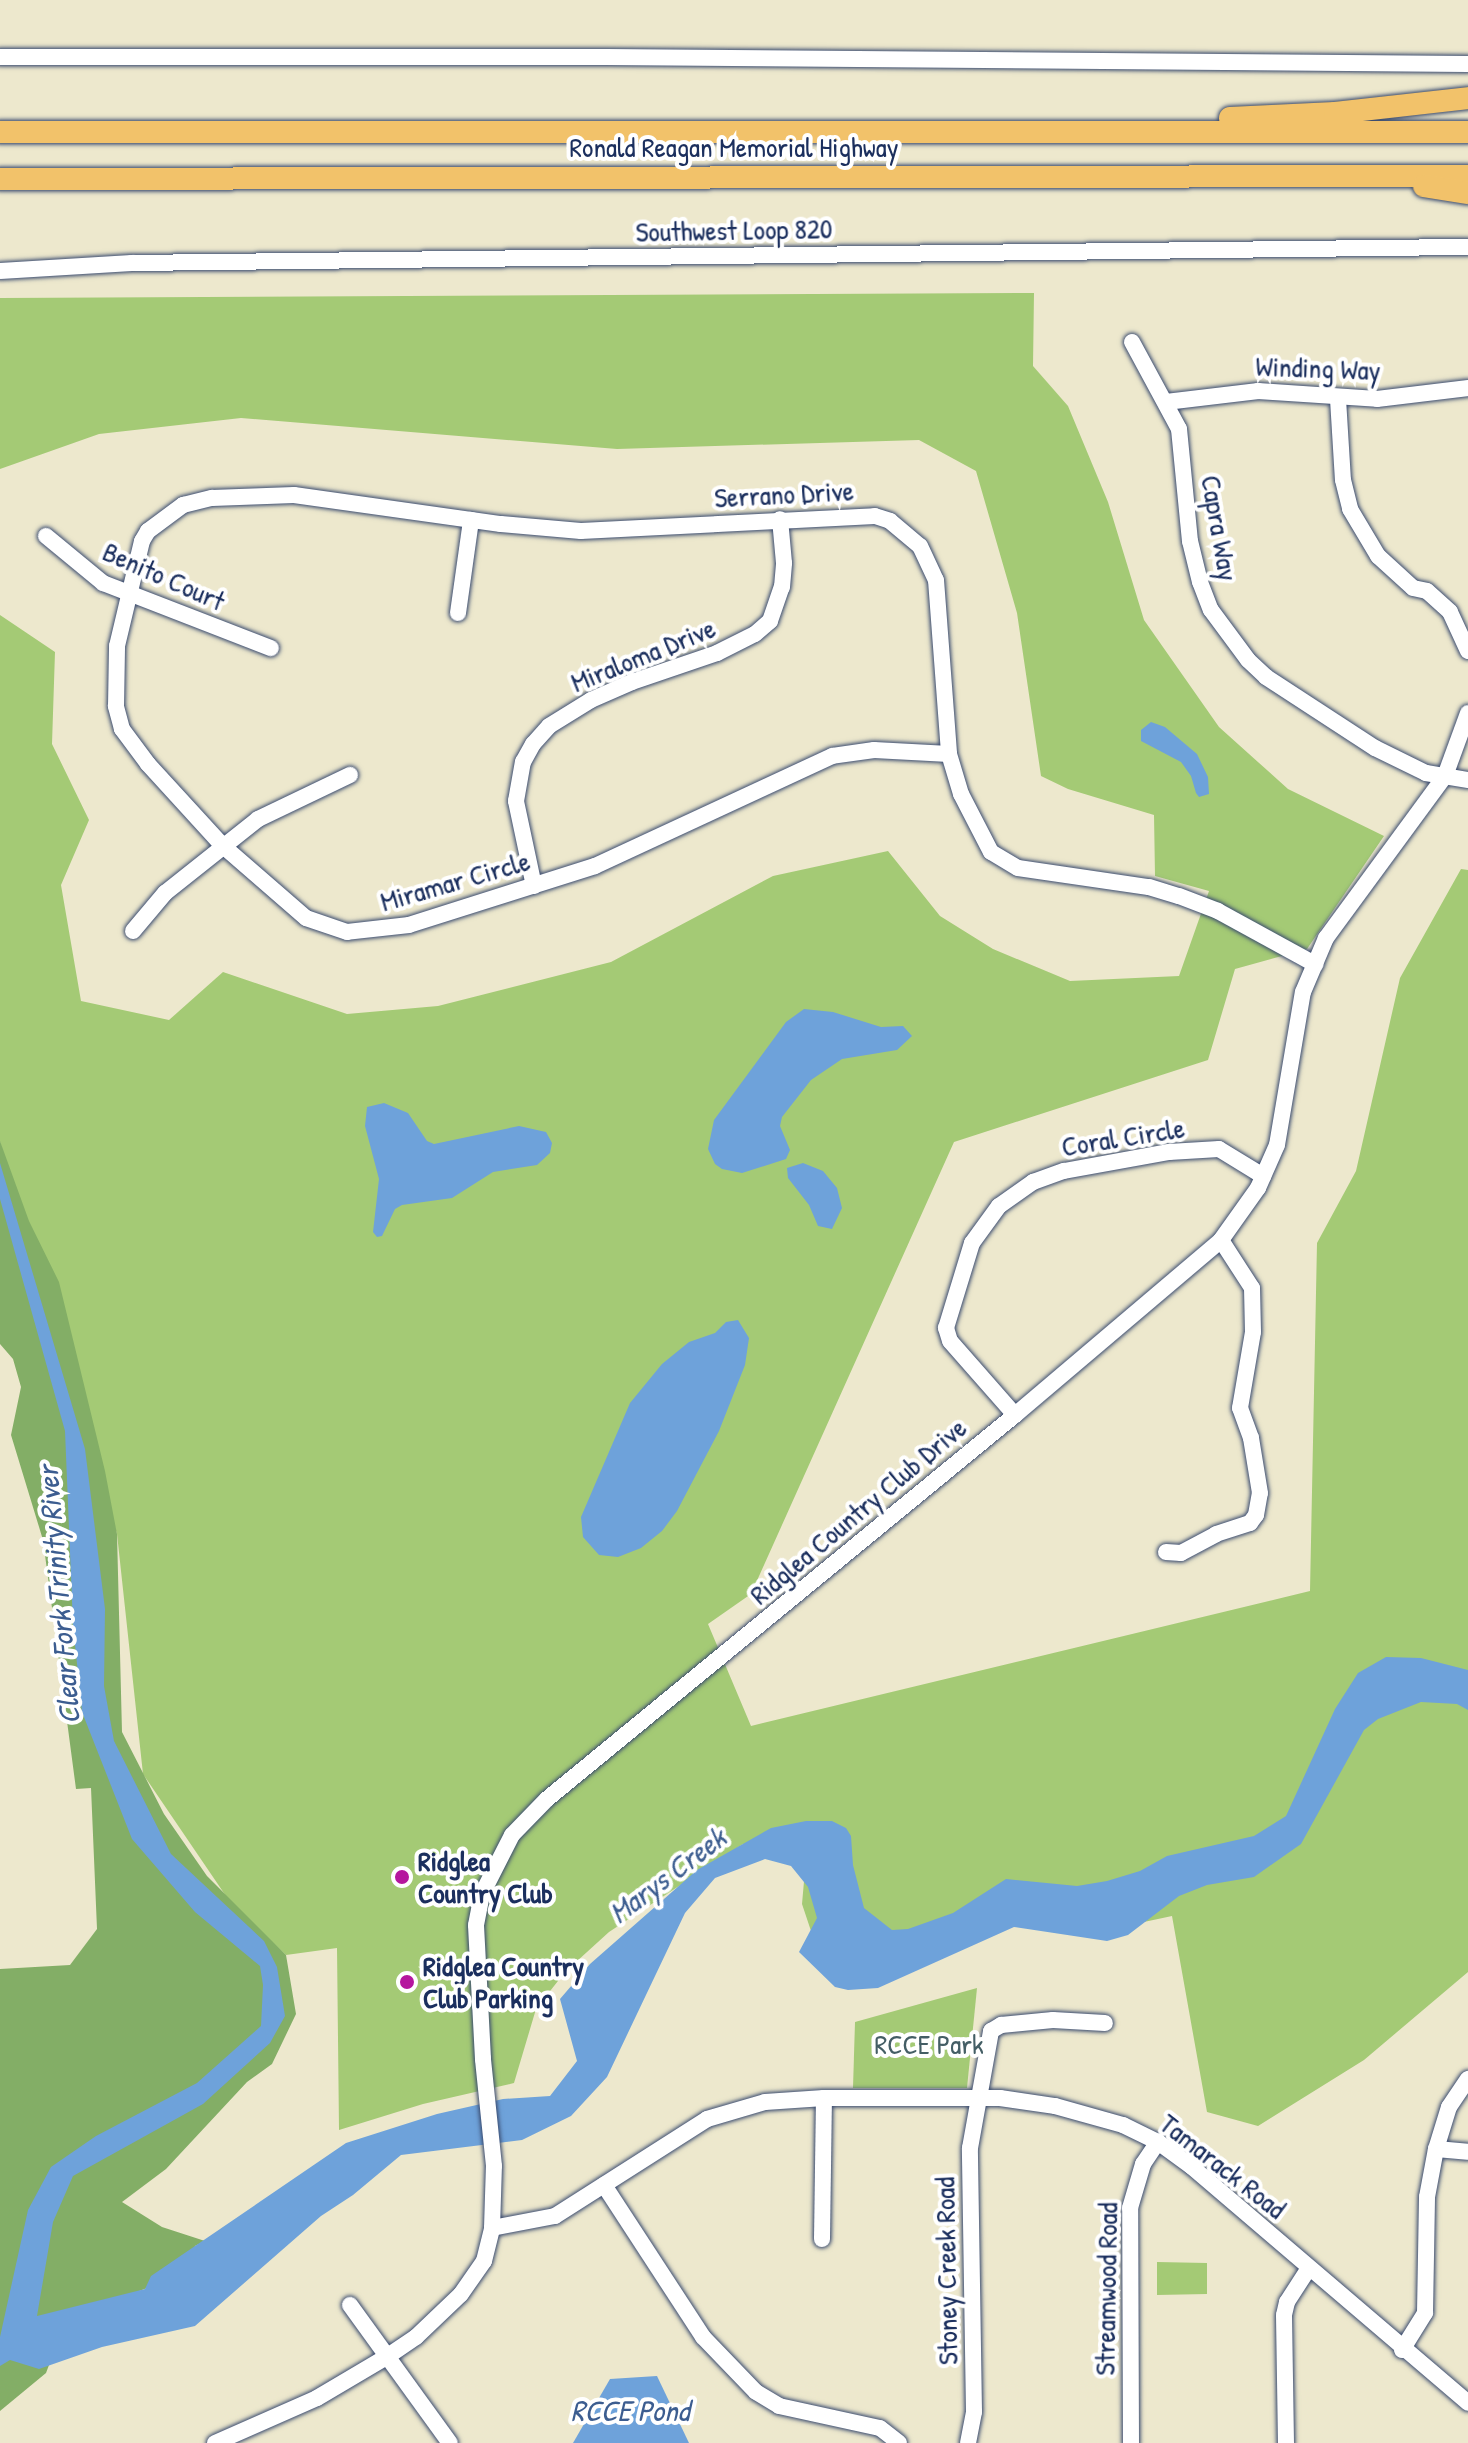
<!DOCTYPE html>
<html>
<head>
<meta charset="utf-8">
<style>
	body { margin:0 }
	#map { position:relative; width:1468px; height:2443px; overflow:hidden; background:#ede8cd; font-family:"Patrick Hand",sans-serif }
	div>[style] { position:absolute }
	[style*='--x'] { left:calc(var(--x)*1px); top:calc(var(--y)*1px); width:calc(var(--w)*1px); rotate:calc(var(--a)*1deg) }
	.green>* { inset:0; background:#a4ca75 }
	.forest>* { inset:0; background:#83ae66 }
	.water>* { inset:0; background:#6ea2da }
	.roads { filter:drop-shadow(0 0 2px #3a4b6f) drop-shadow(0 0 2px #3a4b6f) }
	.minor>* { height:16px; margin:-8px; padding:0 8px; transform-origin:8px; border-radius:8px; background:#fff }
	.highway>* { height:22px; margin:-11px; padding:0 11px; transform-origin:11px; border-radius:11px; background:#f2c26a }
	.dots>* { width:22px; height:22px; translate:-50% -50%; box-sizing:border-box; border:4px solid #fff; border-radius:50% }
	span { translate:-50% -50%; white-space:nowrap; text-align:center; line-height:1.15; -webkit-text-stroke:8px #fff; paint-order:stroke }
	.street-label { font-size:28px; color:#1b2f5e }
	.poi-label { font-size:28px; color:#1b2f5e; font-weight:700 }
	.left { translate:0 -50%; text-align:left }
	.park-label { font-size:28px; color:#445e65 }
	.water-label { font-size:30px; color:#3c5d90; font-style:italic }
</style>
</head>
<body>
<div id="map">
	<div class="green">
		<i style="clip-path:polygon(1034px 293px,1033px 366px,1068px 406px,1108px 502px,1144px 620px,1219px 727px,1288px 789px,1384px 836px,1307px 949px,1235px 969px,1208px 1060px,954px 1142px,751px 1594px,708px 1624px,751px 1726px,1310px 1591px,1317px 1243px,1356px 1171px,1400px 978px,1461px 869px,1468px 870px,1468px 1972px,1364px 2060px,1258px 2126px,1207px 2112px,1172px 1916px,1083px 1935px,1073px 1923px,928px 1929px,817px 1949px,802px 1904px,805px 1870px,743px 1844px,609px 1932px,565px 1972px,536px 2009px,514px 2083px,423px 2104px,339px 2130px,337px 1948px,286px 1955px,230px 1902px,143px 1774px,117px 1534px,0 1142px,0 615px,55px 652px,52px 744px,89px 820px,61px 885px,81px 1001px,169px 1020px,223px 972px,347px 1014px,438px 1006px,611px 962px,773px 876px,888px 851px,940px 916px,993px 949px,1070px 981px,1179px 976px,1209px 891px,1155px 876px,1154px 815px,1068px 789px,1041px 776px,1017px 613px,976px 471px,919px 440px,617px 449px,241px 418px,99px 434px,0 469px,0 298px)"></i>
		<i style="clip-path:polygon(977px 1988px,967px 2088px,853px 2088px,855px 2022px)"></i>
		<i style="clip-path:polygon(1157px 2262px,1207px 2263px,1207px 2294px,1157px 2295px)"></i>
	</div>
	<div class="forest">
		<i style="clip-path:polygon(0 1141px,29px 1221px,59px 1282px,105px 1471px,117px 1534px,122px 1732px,164px 1814px,207px 1876px,286px 1955px,296px 2014px,272px 2064px,247px 2082px,166px 2169px,122px 2202px,162px 2227px,205px 2241px,195px 2246px,190px 2271px,66px 2320px,46px 2373px,0 2411px,0 1969px,70px 1965px,97px 1929px,91px 1788px,76px 1789px,43px 1540px,11px 1435px,21px 1387px,13px 1359px,0 1344px)"></i>
	</div>
	<div class="water">
		<i style="clip-path:polygon(1151px 722px,1165px 727px,1197px 754px,1208px 777px,1209px 794px,1199px 797px,1196px 793px,1191px 776px,1181px 762px,1141px 741px,1141px 730px)"></i>
		<i style="clip-path:polygon(804px 1009px,833px 1012px,881px 1027px,903px 1026px,912px 1036px,897px 1050px,842px 1059px,811px 1080px,782px 1117px,780px 1126px,790px 1150px,786px 1159px,742px 1173px,722px 1169px,715px 1164px,708px 1149px,714px 1120px,786px 1022px)"></i>
		<i style="clip-path:polygon(384px 1103px,408px 1113px,427px 1141px,434px 1144px,519px 1126px,546px 1132px,552px 1143px,550px 1153px,537px 1165px,493px 1172px,452px 1198px,402px 1205px,395px 1209px,382px 1236px,377px 1237px,373px 1232px,379px 1179px,365px 1126px,367px 1107px)"></i>
		<i style="clip-path:polygon(0 1163px,85px 1449px,105px 1609px,104px 1686px,114px 1741px,171px 1854px,264px 1941px,277px 1967px,285px 2016px,270px 2043px,203px 2104px,73px 2176px,53px 2222px,37px 2316px,145px 2289px,151px 2276px,346px 2143px,437px 2114px,503px 2099px,550px 2096px,577px 2061px,560px 1999px,590px 1964px,697px 1870px,771px 1828px,806px 1821px,832px 1821px,846px 1828px,851px 1836px,853px 1865px,864px 1908px,892px 1930px,908px 1929px,953px 1913px,1006px 1879px,1077px 1886px,1107px 1881px,1140px 1871px,1167px 1856px,1254px 1836px,1286px 1816px,1335px 1709px,1358px 1673px,1386px 1657px,1421px 1658px,1468px 1670px,1468px 1710px,1457px 1704px,1421px 1702px,1378px 1719px,1364px 1730px,1301px 1844px,1254px 1877px,1207px 1885px,1179px 1896px,1128px 1935px,1107px 1941px,1014px 1927px,878px 1988px,848px 1990px,835px 1987px,799px 1952px,817px 1918px,808px 1887px,791px 1866px,765px 1859px,715px 1878px,685px 1913px,607px 2077px,571px 2116px,522px 2140px,401px 2155px,353px 2195px,321px 2216px,195px 2326px,102px 2347px,39px 2369px,10px 2360px,0 2366px,0 2337px,28px 2210px,51px 2167px,96px 2136px,197px 2083px,261px 2026px,263px 1985px,260px 1966px,195px 1912px,132px 1839px,82px 1712px,73px 1625px,65px 1431px,0 1199px)"></i>
		<i style="clip-path:polygon(803px 1163px,823px 1171px,837px 1188px,842px 1208px,832px 1229px,818px 1226px,809px 1205px,788px 1178px,787px 1168px)"></i>
		<i style="clip-path:polygon(738px 1320px,749px 1338px,745px 1365px,719px 1431px,677px 1511px,662px 1531px,641px 1548px,618px 1557px,599px 1555px,583px 1537px,581px 1517px,630px 1403px,662px 1364px,689px 1342px,715px 1333px,726px 1322px)"></i>
		<i style="clip-path:polygon(657px 2376px,689px 2443px,573px 2443px,610px 2379px)"></i>
	</div>
	<div class="roads">
		<div class="minor">
			<i style="--x:0;--y:57;--w:606;--a:0"></i>
			<i style="--x:606;--y:57;--w:862;--a:0.47"></i>
			<i style="--x:0;--y:271;--w:132;--a:-3.5"></i>
			<i style="--x:132;--y:263;--w:1336;--a:-0.69"></i>
			<i style="--x:1132;--y:342;--w:99;--a:61.6"></i>
			<i style="--x:1179;--y:429;--w:113;--a:84.4"></i>
			<i style="--x:1190;--y:541;--w:42;--a:76.3"></i>
			<i style="--x:1200;--y:582;--w:30;--a:69"></i>
			<i style="--x:1211;--y:610;--w:62;--a:53.5"></i>
			<i style="--x:1248;--y:660;--w:25;--a:43"></i>
			<i style="--x:1266;--y:677;--w:130;--a:33.1"></i>
			<i style="--x:1375;--y:748;--w:57;--a:26.1"></i>
			<i style="--x:1426;--y:773;--w:43;--a:9.5"></i>
			<i style="--x:1338;--y:399;--w:81;--a:86.5"></i>
			<i style="--x:1343;--y:480;--w:30;--a:76"></i>
			<i style="--x:1350;--y:509;--w:55;--a:59.2"></i>
			<i style="--x:1378;--y:556;--w:47;--a:42.4"></i>
			<i style="--x:1413;--y:588;--w:14;--a:12"></i>
			<i style="--x:1427;--y:591;--w:31;--a:42"></i>
			<i style="--x:1450;--y:612;--w:43;--a:65.2"></i>
			<i style="--x:1166;--y:402;--w:93;--a:-6.8"></i>
			<i style="--x:1258;--y:391;--w:119;--a:3.8"></i>
			<i style="--x:1377;--y:399;--w:92;--a:-6.9"></i>
			<i style="--x:46;--y:536;--w:74;--a:39.5"></i>
			<i style="--x:103;--y:583;--w:180;--a:21.2"></i>
			<i style="--x:458;--y:613;--w:94;--a:-82"></i>
			<i style="--x:949;--y:754;--w:75;--a:-176.9"></i>
			<i style="--x:874;--y:750;--w:42;--a:171.9"></i>
			<i style="--x:832;--y:756;--w:261;--a:155.1"></i>
			<i style="--x:595;--y:866;--w:195;--a:162.4"></i>
			<i style="--x:409;--y:925;--w:62;--a:173.6"></i>
			<i style="--x:347;--y:932;--w:43;--a:-161.1"></i>
			<i style="--x:306;--y:918;--w:111;--a:-139"></i>
			<i style="--x:222;--y:845;--w:110;--a:-132.4"></i>
			<i style="--x:148;--y:764;--w:44;--a:-126.6"></i>
			<i style="--x:122;--y:729;--w:24;--a:-105"></i>
			<i style="--x:116;--y:706;--w:60;--a:-89"></i>
			<i style="--x:117;--y:646;--w:108;--a:-76.6"></i>
			<i style="--x:142;--y:541;--w:12;--a:-59"></i>
			<i style="--x:148;--y:531;--w:44;--a:-36.6"></i>
			<i style="--x:183;--y:505;--w:30;--a:-14"></i>
			<i style="--x:212;--y:498;--w:82;--a:-2.1"></i>
			<i style="--x:294;--y:495;--w:209;--a:8"></i>
			<i style="--x:501;--y:524;--w:80;--a:5"></i>
			<i style="--x:581;--y:531;--w:294;--a:-2.9"></i>
			<i style="--x:875;--y:516;--w:16;--a:18"></i>
			<i style="--x:890;--y:521;--w:39;--a:40"></i>
			<i style="--x:920;--y:546;--w:38;--a:65"></i>
			<i style="--x:936;--y:580;--w:174;--a:85.7"></i>
			<i style="--x:949;--y:754;--w:42;--a:73.3"></i>
			<i style="--x:961;--y:794;--w:65;--a:62.7"></i>
			<i style="--x:991;--y:852;--w:31;--a:31"></i>
			<i style="--x:1018;--y:868;--w:132;--a:8.3"></i>
			<i style="--x:1149;--y:887;--w:31;--a:17"></i>
			<i style="--x:1179;--y:896;--w:42;--a:21"></i>
			<i style="--x:1218;--y:911;--w:111;--a:28.7"></i>
			<i style="--x:534;--y:886;--w:87;--a:-102"></i>
			<i style="--x:516;--y:801;--w:40;--a:-80"></i>
			<i style="--x:523;--y:762;--w:21;--a:-61"></i>
			<i style="--x:533;--y:744;--w:24;--a:-48"></i>
			<i style="--x:549;--y:726;--w:49;--a:-31.8"></i>
			<i style="--x:591;--y:700;--w:45;--a:-23.7"></i>
			<i style="--x:632;--y:682;--w:90;--a:-18.8"></i>
			<i style="--x:717;--y:653;--w:42;--a:-26.6"></i>
			<i style="--x:755;--y:634;--w:20;--a:-41"></i>
			<i style="--x:770;--y:621;--w:36;--a:-71"></i>
			<i style="--x:782;--y:587;--w:24;--a:-85"></i>
			<i style="--x:784;--y:563;--w:44;--a:-95.2"></i>
			<i style="--x:133;--y:931;--w:50;--a:-49.9"></i>
			<i style="--x:165;--y:893;--w:119;--a:-38.5"></i>
			<i style="--x:258;--y:819;--w:102;--a:-25.6"></i>
			<i style="--x:1015;--y:1415;--w:98;--a:-131.3"></i>
			<i style="--x:950;--y:1341;--w:14;--a:-107"></i>
			<i style="--x:946;--y:1328;--w:89;--a:-73"></i>
			<i style="--x:972;--y:1243;--w:46;--a:-53.9"></i>
			<i style="--x:999;--y:1206;--w:42;--a:-35.2"></i>
			<i style="--x:1033;--y:1182;--w:33;--a:-20"></i>
			<i style="--x:1064;--y:1171;--w:107;--a:-10.3"></i>
			<i style="--x:1169;--y:1152;--w:50;--a:-3.4"></i>
			<i style="--x:1219;--y:1149;--w:52;--a:31.5"></i>
			<i style="--x:1166;--y:1552;--w:15;--a:4"></i>
			<i style="--x:1181;--y:1553;--w:40;--a:-28"></i>
			<i style="--x:1216;--y:1534;--w:36;--a:-18"></i>
			<i style="--x:1250;--y:1523;--w:10;--a:-53"></i>
			<i style="--x:1256;--y:1515;--w:22;--a:-80"></i>
			<i style="--x:1260;--y:1493;--w:56;--a:-99.3"></i>
			<i style="--x:1251;--y:1438;--w:32;--a:-110"></i>
			<i style="--x:1240;--y:1408;--w:77;--a:-80.3"></i>
			<i style="--x:1253;--y:1332;--w:44;--a:-91.3"></i>
			<i style="--x:1252;--y:1288;--w:57;--a:-122.9"></i>
			<i style="--x:1436;--y:2149;--w:32;--a:5"></i>
			<i style="--x:604;--y:2185;--w:181;--a:56.9"></i>
			<i style="--x:703;--y:2337;--w:76;--a:46.1"></i>
			<i style="--x:756;--y:2392;--w:27;--a:31"></i>
			<i style="--x:779;--y:2406;--w:103;--a:12.3"></i>
			<i style="--x:880;--y:2428;--w:24;--a:38"></i>
			<i style="--x:492;--y:2228;--w:64;--a:-10.8"></i>
			<i style="--x:555;--y:2216;--w:180;--a:-32.5"></i>
			<i style="--x:707;--y:2119;--w:60;--a:-16.3"></i>
			<i style="--x:765;--y:2102;--w:59;--a:-3.9"></i>
			<i style="--x:824;--y:2098;--w:176;--a:0"></i>
			<i style="--x:1000;--y:2098;--w:56;--a:8.3"></i>
			<i style="--x:1055;--y:2106;--w:71;--a:15.6"></i>
			<i style="--x:1123;--y:2125;--w:39;--a:26"></i>
			<i style="--x:1158;--y:2142;--w:42;--a:36.3"></i>
			<i style="--x:1192;--y:2167;--w:363;--a:40.5"></i>
			<i style="--x:822;--y:2239;--w:141;--a:-89.2"></i>
			<i style="--x:350;--y:2305;--w:170;--a:54.1"></i>
			<i style="--x:1402;--y:2350;--w:44;--a:-58.1"></i>
			<i style="--x:1425;--y:2313;--w:116;--a:-89"></i>
			<i style="--x:1427;--y:2197;--w:49;--a:-79.4"></i>
			<i style="--x:1436;--y:2149;--w:44;--a:-72.8"></i>
			<i style="--x:1449;--y:2107;--w:34;--a:-56"></i>
			<i style="--x:215;--y:2443;--w:111;--a:-23.8"></i>
			<i style="--x:317;--y:2398;--w:82;--a:-30.6"></i>
			<i style="--x:388;--y:2356;--w:34;--a:-34"></i>
			<i style="--x:416;--y:2337;--w:62;--a:-43.7"></i>
			<i style="--x:461;--y:2294;--w:40;--a:-55.1"></i>
			<i style="--x:484;--y:2261;--w:34;--a:-76"></i>
			<i style="--x:492;--y:2228;--w:62;--a:-88.2"></i>
			<i style="--x:494;--y:2166;--w:108;--a:-95.9"></i>
			<i style="--x:483;--y:2059;--w:134;--a:-93"></i>
			<i style="--x:476;--y:1925;--w:32;--a:-79"></i>
			<i style="--x:482;--y:1894;--w:66;--a:-63"></i>
			<i style="--x:512;--y:1835;--w:50;--a:-45.8"></i>
			<i style="--x:547;--y:1799;--w:605;--a:-39.37"></i>
			<i style="--x:1015;--y:1415;--w:270;--a:-40.3"></i>
			<i style="--x:1221;--y:1240;--w:64;--a:-54.6"></i>
			<i style="--x:1258;--y:1188;--w:47;--a:-66.2"></i>
			<i style="--x:1277;--y:1145;--w:155;--a:-80.4"></i>
			<i style="--x:1303;--y:992;--w:59;--a:-66.9"></i>
			<i style="--x:1326;--y:938;--w:201;--a:-53.7"></i>
			<i style="--x:1445;--y:776;--w:67;--a:-69.9"></i>
			<i style="--x:968;--y:2443;--w:32;--a:-79"></i>
			<i style="--x:974;--y:2412;--w:264;--a:-90.9"></i>
			<i style="--x:970;--y:2148;--w:119;--a:-79.8"></i>
			<i style="--x:991;--y:2031;--w:12;--a:-31"></i>
			<i style="--x:1001;--y:2025;--w:52;--a:-5.5"></i>
			<i style="--x:1053;--y:2020;--w:52;--a:3.3"></i>
			<i style="--x:1131;--y:2443;--w:235;--a:-90.2"></i>
			<i style="--x:1130;--y:2208;--w:46;--a:-73.5"></i>
			<i style="--x:1143;--y:2164;--w:27;--a:-56"></i>
			<i style="--x:1286;--y:2443;--w:128;--a:-90.9"></i>
			<i style="--x:1284;--y:2315;--w:13;--a:-77"></i>
			<i style="--x:1287;--y:2302;--w:40;--a:-57.1"></i>
		</div>
		<div class="highway">
			<i style="--x:1230;--y:118;--w:105;--a:-2.7"></i>
			<i style="--x:1335;--y:113;--w:134;--a:-6.4"></i>
			<i style="--x:0;--y:132;--w:1468;--a:0"></i>
			<i style="--x:0;--y:179;--w:1468;--a:-0.12"></i>
			<i style="--x:1424;--y:186;--w:45;--a:9"></i>
		</div>
	</div>
	<div class="dots">
		<i style="left:402px;top:1877px;background:#b5179e"></i>
		<i style="left:407px;top:1982px;background:#b5179e"></i>
	</div>
	<div class="street-label">
		<span style="left:734px;top:147px">Ronald Reagan Memorial Highway</span>
		<span style="left:734px;top:230px;rotate:-1deg">Southwest Loop 820</span>
		<span style="left:1318px;top:368px;rotate:2deg">Winding Way</span>
		<span style="left:784px;top:494px;rotate:-3deg">Serrano Drive</span>
		<span style="left:1220px;top:528px;rotate:80deg">Capra Way</span>
		<span style="left:164px;top:576px;rotate:24deg">Benito Court</span>
		<span style="left:643px;top:655px;rotate:-22deg">Miraloma Drive</span>
		<span style="left:455px;top:881px;rotate:-16deg">Miramar Circle</span>
		<span style="left:1123px;top:1137px;rotate:-9deg">Coral Circle</span>
		<span style="left:858px;top:1511px;rotate:-40deg">Ridglea Country Club Drive</span>
		<span style="left:1223px;top:2166px;rotate:38deg">Tamarack Road</span>
		<span style="left:946px;top:2271px;rotate:-91deg">Stoney Creek Road</span>
		<span style="left:1106px;top:2289px;rotate:-89deg">Streamwood Road</span>
	</div>
	<div class="poi-label">
		<span class="left" style="left:418px;top:1877px">Ridglea<br>Country Club</span>
		<span class="left" style="left:423px;top:1982px">Ridglea Country<br>Club Parking</span>
	</div>
	<div class="park-label">
		<span style="left:929px;top:2044px">RCCE Park</span>
	</div>
	<div class="water-label">
		<span style="left:58px;top:1595px;rotate:-95deg">Clear Fork Trinity River</span>
		<span style="left:667px;top:1875px;rotate:-37deg">Marys Creek</span>
		<span style="left:630px;top:2410px">RCCE Pond</span>
	</div>
</div>
</body>
</html>
